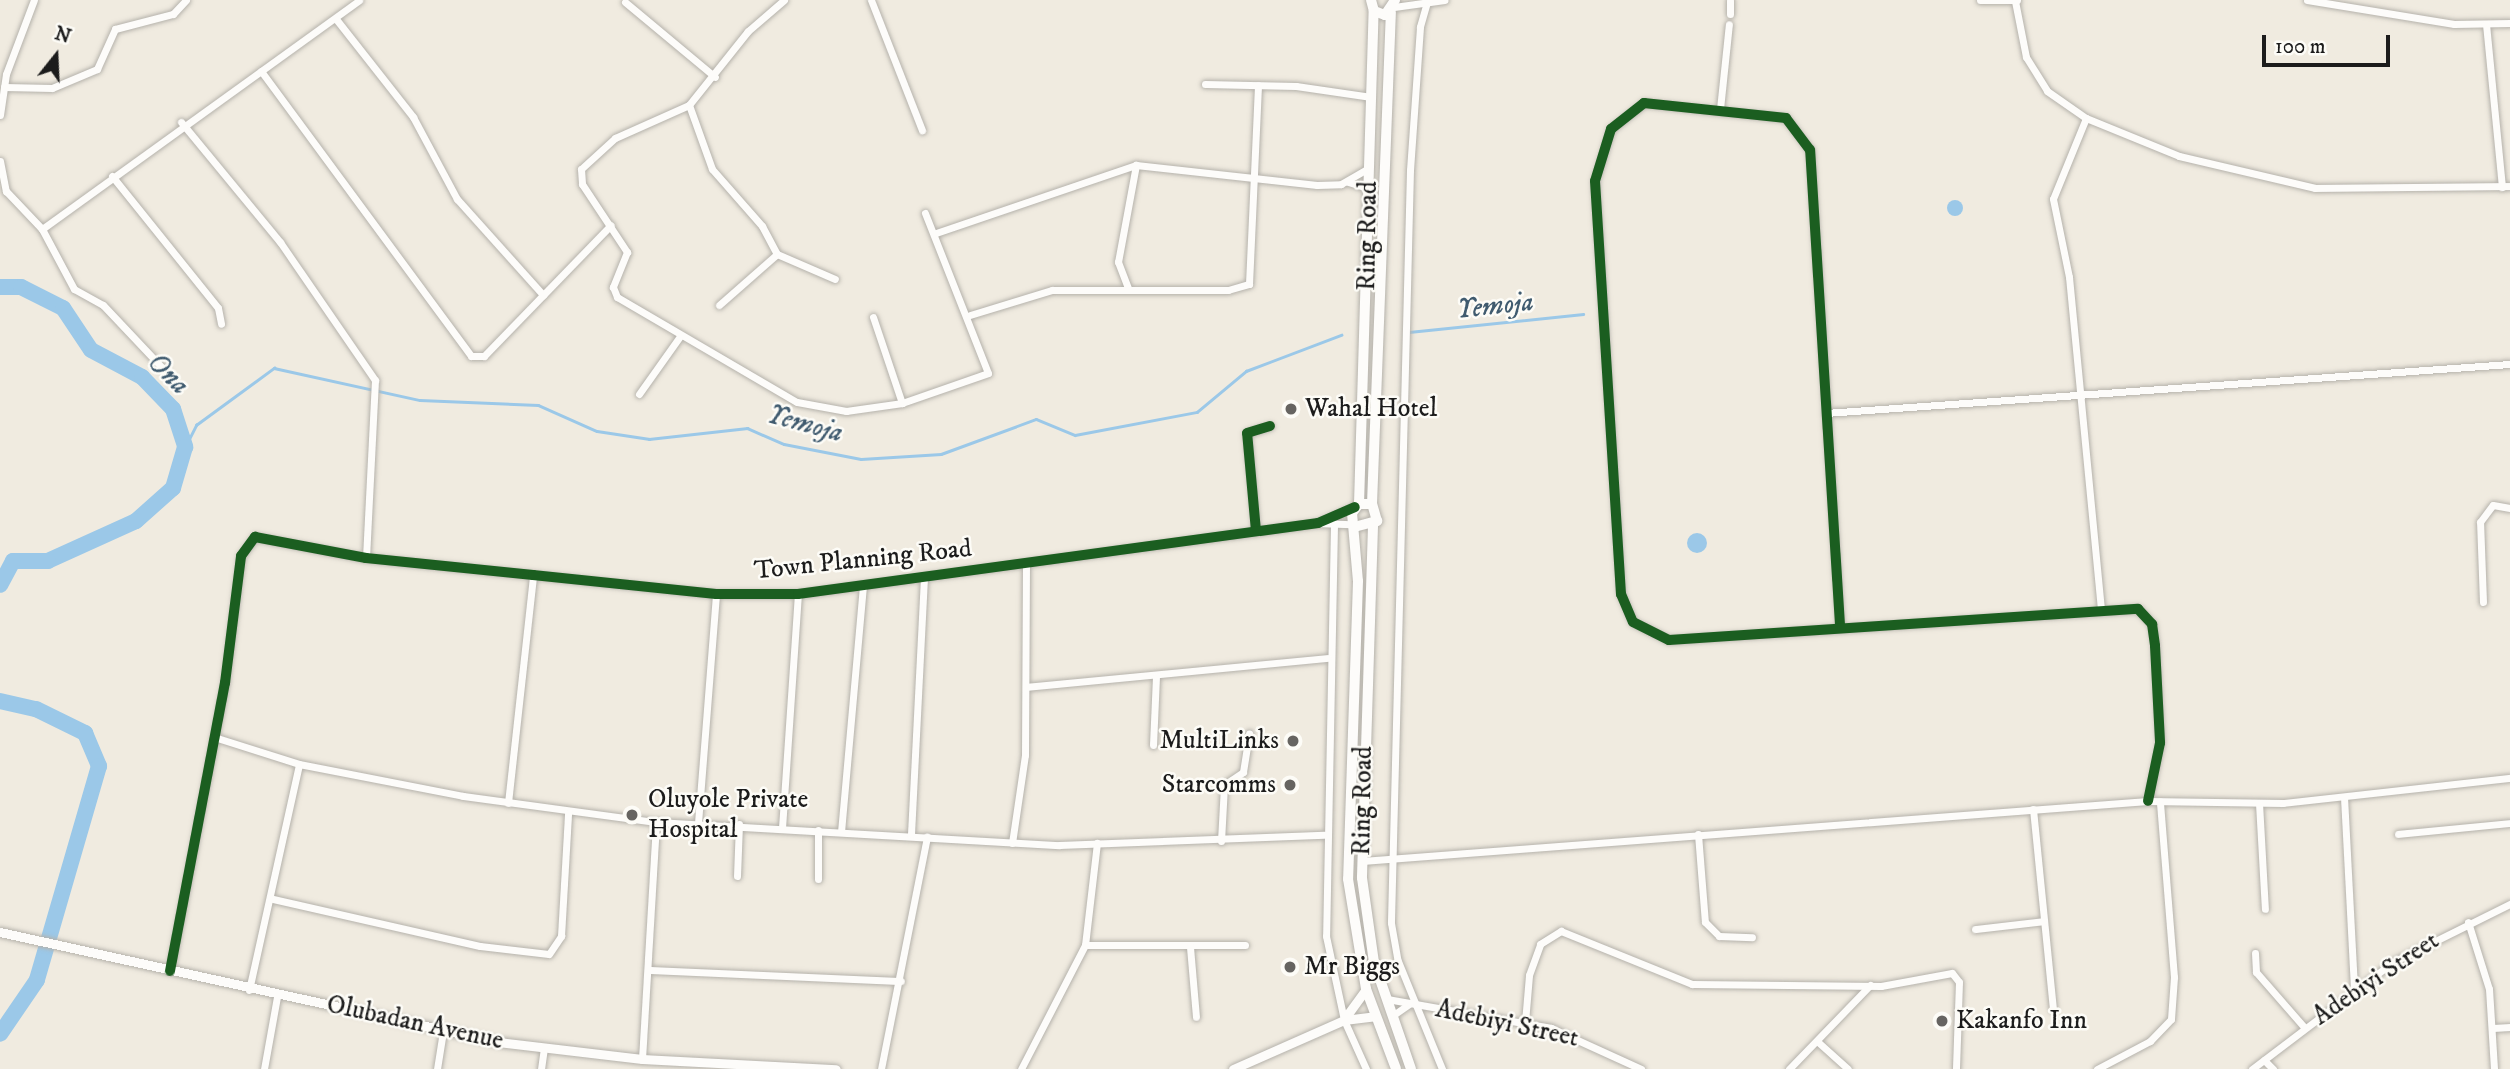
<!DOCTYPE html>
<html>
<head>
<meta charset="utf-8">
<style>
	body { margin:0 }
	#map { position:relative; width:2510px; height:1069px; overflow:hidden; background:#f0ebe0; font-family:"IM FELL DW Pica",serif }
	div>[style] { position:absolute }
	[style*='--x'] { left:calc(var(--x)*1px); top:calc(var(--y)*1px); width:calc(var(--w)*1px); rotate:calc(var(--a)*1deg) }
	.water>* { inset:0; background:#9bc8e8 }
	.round { border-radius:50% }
	.stream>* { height:2.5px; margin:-1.25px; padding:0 1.25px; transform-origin:1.25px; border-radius:1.25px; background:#9bc8e8 }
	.river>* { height:16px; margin:-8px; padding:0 8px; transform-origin:8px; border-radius:8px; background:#9bc8e8 }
	.roads { filter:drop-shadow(0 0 2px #b5b2ab) drop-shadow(0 0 2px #b5b2ab) }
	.minor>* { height:7px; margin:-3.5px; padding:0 3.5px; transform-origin:3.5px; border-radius:3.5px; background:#fdfcfa }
	.tertiary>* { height:9px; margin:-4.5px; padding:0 4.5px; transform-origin:4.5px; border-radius:4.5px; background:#fdfcfa }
	.primary>* { height:10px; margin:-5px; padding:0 5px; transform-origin:5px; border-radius:5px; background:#fdfcfa }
	.cycleway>* { height:10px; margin:-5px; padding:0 5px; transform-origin:5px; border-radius:5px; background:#1b5e20 }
	.dots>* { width:19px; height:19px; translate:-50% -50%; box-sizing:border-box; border:4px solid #fdfcf7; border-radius:50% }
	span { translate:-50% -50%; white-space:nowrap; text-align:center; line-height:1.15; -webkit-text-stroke:5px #fdfcf7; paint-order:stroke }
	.street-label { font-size:26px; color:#1c1c1c }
	.poi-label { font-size:26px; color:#1c1c1c }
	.left { translate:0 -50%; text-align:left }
	.right { translate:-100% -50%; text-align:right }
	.water-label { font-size:28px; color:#405b6f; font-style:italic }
	.north { position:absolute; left:21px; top:21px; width:70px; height:70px; -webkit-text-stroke:5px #fdfcf7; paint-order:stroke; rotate:18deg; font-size:19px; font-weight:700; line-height:28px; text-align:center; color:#1c1c1c }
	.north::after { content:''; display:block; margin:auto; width:24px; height:32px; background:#1c1c1c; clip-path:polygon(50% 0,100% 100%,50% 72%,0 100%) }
	.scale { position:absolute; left:2262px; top:35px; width:128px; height:32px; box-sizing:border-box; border:4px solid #1c1c1c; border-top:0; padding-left:9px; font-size:21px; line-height:24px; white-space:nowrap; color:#1c1c1c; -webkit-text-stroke:5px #fdfcf7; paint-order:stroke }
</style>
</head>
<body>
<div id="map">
	<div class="water">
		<i class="round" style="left:1947px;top:200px;width:16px;height:16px"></i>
		<i class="round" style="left:1687px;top:533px;width:20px;height:20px"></i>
	</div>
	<div class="stream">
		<i style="--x:1409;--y:332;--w:175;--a:-5.9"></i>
		<i style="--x:185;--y:447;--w:25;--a:-63"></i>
		<i style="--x:196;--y:425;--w:97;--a:-36.2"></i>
		<i style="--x:274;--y:368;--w:149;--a:12.4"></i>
		<i style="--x:420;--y:400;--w:118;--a:2.4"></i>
		<i style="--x:538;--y:405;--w:64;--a:23.8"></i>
		<i style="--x:597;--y:431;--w:53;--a:8.7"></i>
		<i style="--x:649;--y:439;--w:99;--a:-6.4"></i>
		<i style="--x:747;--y:428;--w:40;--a:23.4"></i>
		<i style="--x:784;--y:444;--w:78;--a:11"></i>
		<i style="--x:861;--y:459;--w:80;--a:-3.6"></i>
		<i style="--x:941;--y:454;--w:101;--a:-20.2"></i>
		<i style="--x:1036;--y:419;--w:42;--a:22.3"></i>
		<i style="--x:1075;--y:435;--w:124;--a:-10.7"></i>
		<i style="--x:1197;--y:412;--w:64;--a:-39.9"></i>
		<i style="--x:1246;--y:371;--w:102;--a:-20.8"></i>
	</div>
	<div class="river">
		<i style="--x:0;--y:287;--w:21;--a:0"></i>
		<i style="--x:21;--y:287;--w:47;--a:26.6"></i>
		<i style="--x:63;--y:308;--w:50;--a:56.3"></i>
		<i style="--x:91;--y:350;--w:58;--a:27.9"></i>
		<i style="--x:142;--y:377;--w:45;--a:45.9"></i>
		<i style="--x:173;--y:409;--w:40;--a:72"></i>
		<i style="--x:185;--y:447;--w:43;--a:106.3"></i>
		<i style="--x:173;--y:488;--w:50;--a:138.3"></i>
		<i style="--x:136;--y:521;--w:97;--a:155.6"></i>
		<i style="--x:48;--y:561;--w:35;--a:180"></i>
		<i style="--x:13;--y:561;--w:27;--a:118"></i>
		<i style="--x:0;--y:701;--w:37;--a:13"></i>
		<i style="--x:36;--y:709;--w:55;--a:26.1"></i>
		<i style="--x:85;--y:733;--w:36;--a:67"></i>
		<i style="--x:99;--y:766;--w:223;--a:106.2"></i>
		<i style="--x:37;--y:980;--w:65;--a:124.4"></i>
	</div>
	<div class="roads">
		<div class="minor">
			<i style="--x:784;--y:0;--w:48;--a:139.3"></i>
			<i style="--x:748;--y:31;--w:95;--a:128.6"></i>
			<i style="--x:689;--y:105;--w:81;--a:156"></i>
			<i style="--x:615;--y:138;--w:46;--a:137.6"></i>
			<i style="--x:581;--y:169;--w:15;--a:86"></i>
			<i style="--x:582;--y:184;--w:82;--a:56.5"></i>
			<i style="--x:627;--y:252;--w:38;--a:112"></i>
			<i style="--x:613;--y:287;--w:11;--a:68"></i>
			<i style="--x:617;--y:297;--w:208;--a:30.3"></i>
			<i style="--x:797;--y:402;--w:50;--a:10.4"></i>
			<i style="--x:846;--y:411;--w:57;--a:-8.1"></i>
			<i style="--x:902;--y:403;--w:91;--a:-19.2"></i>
			<i style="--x:988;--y:373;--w:172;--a:-111.5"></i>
			<i style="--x:871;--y:0;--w:140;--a:68.6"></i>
			<i style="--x:1730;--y:0;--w:14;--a:90"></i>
			<i style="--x:1980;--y:0;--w:37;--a:0"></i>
			<i style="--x:2307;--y:0;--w:149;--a:9.3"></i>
			<i style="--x:2454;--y:24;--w:56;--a:-1"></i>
			<i style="--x:2015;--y:1;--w:57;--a:78.9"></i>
			<i style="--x:2026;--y:57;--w:40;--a:58"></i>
			<i style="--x:2047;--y:91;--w:47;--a:34.7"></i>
			<i style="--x:2086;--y:118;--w:100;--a:22.2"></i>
			<i style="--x:2179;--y:156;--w:140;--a:13.2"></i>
			<i style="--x:2315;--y:188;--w:195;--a:-0.6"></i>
			<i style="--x:625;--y:2;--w:117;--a:39.8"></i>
			<i style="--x:1427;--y:2;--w:26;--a:106"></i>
			<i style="--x:1420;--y:27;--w:143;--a:94"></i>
			<i style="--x:1410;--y:170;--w:753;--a:91.45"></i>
			<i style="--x:1391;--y:923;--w:39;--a:80"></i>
			<i style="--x:1398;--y:961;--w:117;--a:67.8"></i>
			<i style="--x:1394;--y:7;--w:51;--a:-7.8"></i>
			<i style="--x:336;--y:19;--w:125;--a:51.8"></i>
			<i style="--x:413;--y:117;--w:93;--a:61.8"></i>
			<i style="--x:457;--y:199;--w:129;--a:48.1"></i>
			<i style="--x:2486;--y:24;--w:164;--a:84.4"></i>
			<i style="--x:261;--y:71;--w:354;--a:53.6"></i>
			<i style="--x:471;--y:356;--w:13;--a:0"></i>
			<i style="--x:484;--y:356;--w:182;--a:-45.9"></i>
			<i style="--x:1205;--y:84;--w:91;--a:1.3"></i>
			<i style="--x:1296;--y:86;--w:76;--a:8.3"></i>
			<i style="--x:4;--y:87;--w:48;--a:1.2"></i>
			<i style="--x:52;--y:88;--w:49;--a:-22.9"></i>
			<i style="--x:97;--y:69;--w:44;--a:-65.8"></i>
			<i style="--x:115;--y:29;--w:60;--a:-14.5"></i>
			<i style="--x:173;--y:14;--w:19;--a:-47"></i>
			<i style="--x:689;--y:105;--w:68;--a:70.2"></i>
			<i style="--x:712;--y:169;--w:76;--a:48.7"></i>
			<i style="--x:762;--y:226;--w:32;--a:62"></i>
			<i style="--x:777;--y:254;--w:63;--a:23.3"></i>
			<i style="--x:1720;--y:109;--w:85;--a:-84"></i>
			<i style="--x:0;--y:115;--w:41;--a:-81.7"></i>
			<i style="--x:6;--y:74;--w:79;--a:-69.3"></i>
			<i style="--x:2086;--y:118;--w:87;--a:112.2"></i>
			<i style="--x:2053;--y:199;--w:80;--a:78.4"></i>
			<i style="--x:2069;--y:277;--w:333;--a:84.5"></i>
			<i style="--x:181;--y:122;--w:156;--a:50.5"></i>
			<i style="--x:280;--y:242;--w:168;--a:55.5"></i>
			<i style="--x:375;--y:380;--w:178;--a:92.9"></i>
			<i style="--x:0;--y:161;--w:31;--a:79"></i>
			<i style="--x:6;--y:191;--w:52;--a:46.5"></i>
			<i style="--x:42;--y:229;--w:68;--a:61.9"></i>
			<i style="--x:74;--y:289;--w:33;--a:29"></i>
			<i style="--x:103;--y:305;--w:93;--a:46.7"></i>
			<i style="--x:112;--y:176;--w:169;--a:51.2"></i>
			<i style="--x:218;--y:308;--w:16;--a:79"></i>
			<i style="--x:1348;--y:182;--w:21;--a:17"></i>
			<i style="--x:42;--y:229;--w:391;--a:-35.8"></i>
			<i style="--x:936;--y:233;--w:211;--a:-18.8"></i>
			<i style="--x:1136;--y:165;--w:182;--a:6.3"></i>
			<i style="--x:1317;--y:185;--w:24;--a:-2"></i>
			<i style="--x:1341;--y:184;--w:32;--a:-30"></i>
			<i style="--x:1128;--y:288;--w:28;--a:-111"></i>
			<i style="--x:1118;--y:262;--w:99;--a:-79.5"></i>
			<i style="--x:719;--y:305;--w:77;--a:-41.3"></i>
			<i style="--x:970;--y:315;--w:86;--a:-17"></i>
			<i style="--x:1052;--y:290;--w:176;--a:0"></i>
			<i style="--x:1228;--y:290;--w:22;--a:-16"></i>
			<i style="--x:1249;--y:284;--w:199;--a:-87.4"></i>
			<i style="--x:873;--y:317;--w:91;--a:71.4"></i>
			<i style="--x:639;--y:394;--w:72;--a:-54.6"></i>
			<i style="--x:1826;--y:413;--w:686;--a:-4.1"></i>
			<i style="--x:1319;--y:523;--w:36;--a:2"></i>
			<i style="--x:1334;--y:525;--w:411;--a:91.1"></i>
			<i style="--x:1326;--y:936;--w:86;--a:77.9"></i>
			<i style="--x:1344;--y:1020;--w:54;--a:65.8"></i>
			<i style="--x:1256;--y:531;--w:98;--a:-95.2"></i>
			<i style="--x:1247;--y:433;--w:24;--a:-17"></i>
			<i style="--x:2483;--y:602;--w:80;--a:-92.1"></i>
			<i style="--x:2480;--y:522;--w:21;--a:-53"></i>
			<i style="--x:2493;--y:505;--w:17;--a:10"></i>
			<i style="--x:1840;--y:625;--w:476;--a:-93.6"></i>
			<i style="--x:1810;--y:150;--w:40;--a:-127"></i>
			<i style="--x:1786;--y:118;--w:143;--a:-174"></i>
			<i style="--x:1644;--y:103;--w:42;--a:141.8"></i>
			<i style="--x:1611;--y:129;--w:54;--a:107.1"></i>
			<i style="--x:1595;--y:181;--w:414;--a:86.4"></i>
			<i style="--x:1621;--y:594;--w:30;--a:67"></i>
			<i style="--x:1633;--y:622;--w:40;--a:26.6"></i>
			<i style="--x:1669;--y:640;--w:470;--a:-3.8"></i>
			<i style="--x:2138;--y:609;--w:21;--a:47"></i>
			<i style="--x:2152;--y:624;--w:22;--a:82"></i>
			<i style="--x:2155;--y:646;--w:97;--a:87"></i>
			<i style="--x:2160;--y:743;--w:59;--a:101.7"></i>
			<i style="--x:1026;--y:687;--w:303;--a:-5.5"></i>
			<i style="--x:214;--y:737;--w:89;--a:17.6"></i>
			<i style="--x:299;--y:764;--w:167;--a:11"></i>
			<i style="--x:463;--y:796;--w:195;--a:7.7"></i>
			<i style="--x:656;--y:822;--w:404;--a:3.3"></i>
			<i style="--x:1059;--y:845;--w:265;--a:-2.2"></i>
			<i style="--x:1153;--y:745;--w:69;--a:-87.5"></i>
			<i style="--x:2344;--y:797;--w:192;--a:87"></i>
			<i style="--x:508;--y:803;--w:229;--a:-83.7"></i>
			<i style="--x:2259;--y:803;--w:106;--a:86.8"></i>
			<i style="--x:2033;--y:809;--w:201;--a:84.3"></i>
			<i style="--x:698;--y:823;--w:230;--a:-85.5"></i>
			<i style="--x:782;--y:828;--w:235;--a:-86.1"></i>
			<i style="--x:841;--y:832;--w:246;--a:-84.9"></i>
			<i style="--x:911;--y:834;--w:255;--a:-87.1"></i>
			<i style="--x:1698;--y:834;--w:88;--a:85.5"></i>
			<i style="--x:1705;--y:922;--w:20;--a:45"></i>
			<i style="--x:1719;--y:936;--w:33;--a:2"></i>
			<i style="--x:2398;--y:834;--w:113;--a:-5.6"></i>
			<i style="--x:1221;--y:841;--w:56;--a:-86.9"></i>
			<i style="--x:1224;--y:785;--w:23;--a:-34"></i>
			<i style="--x:1243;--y:772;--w:39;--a:-81"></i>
			<i style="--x:1012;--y:843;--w:89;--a:-81.6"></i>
			<i style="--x:1025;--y:755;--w:190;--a:-89.7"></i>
			<i style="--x:1362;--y:861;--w:788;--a:-4.37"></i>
			<i style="--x:2148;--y:801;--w:135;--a:0.8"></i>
			<i style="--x:2283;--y:803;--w:228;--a:-6.3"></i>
			<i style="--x:737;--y:876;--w:52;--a:-87.8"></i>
			<i style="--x:818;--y:879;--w:49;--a:-90"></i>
			<i style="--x:273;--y:899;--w:212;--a:12.8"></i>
			<i style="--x:480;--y:946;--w:69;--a:6.6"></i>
			<i style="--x:549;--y:954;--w:22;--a:-56"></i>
			<i style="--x:561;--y:936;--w:123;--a:-86.7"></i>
			<i style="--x:2468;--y:922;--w:70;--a:72.6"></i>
			<i style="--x:2489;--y:989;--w:80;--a:86.4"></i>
			<i style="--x:1975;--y:929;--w:69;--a:-6.6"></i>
			<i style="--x:1085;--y:945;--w:160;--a:0"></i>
			<i style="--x:1190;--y:947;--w:70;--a:85.1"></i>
			<i style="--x:2255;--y:953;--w:19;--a:87"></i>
			<i style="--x:2256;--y:972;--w:73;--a:48.9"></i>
			<i style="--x:648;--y:970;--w:253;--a:2.5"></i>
			<i style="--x:170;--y:971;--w:293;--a:-79.2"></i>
			<i style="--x:225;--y:683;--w:128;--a:-82.8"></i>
			<i style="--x:241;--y:556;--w:24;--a:-54"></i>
			<i style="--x:255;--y:537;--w:113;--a:10.7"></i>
			<i style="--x:366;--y:558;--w:168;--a:5.8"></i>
			<i style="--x:533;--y:575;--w:184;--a:5.9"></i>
			<i style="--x:716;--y:594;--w:82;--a:0"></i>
			<i style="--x:798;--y:594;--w:525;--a:-7.77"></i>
			<i style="--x:1318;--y:523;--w:40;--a:-23.4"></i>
			<i style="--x:249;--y:990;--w:231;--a:-77.5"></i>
			<i style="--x:1387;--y:999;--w:167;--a:10"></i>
			<i style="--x:1551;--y:1028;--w:99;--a:24.5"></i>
			<i style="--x:1392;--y:1016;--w:21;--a:-35"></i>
			<i style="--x:1525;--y:1022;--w:47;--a:-85.1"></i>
			<i style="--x:1529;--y:975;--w:33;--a:-70"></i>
			<i style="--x:1540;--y:944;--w:25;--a:-32"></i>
			<i style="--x:1561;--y:931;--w:141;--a:22"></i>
			<i style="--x:1692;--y:984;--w:189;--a:0.6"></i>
			<i style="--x:1881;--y:986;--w:72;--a:-10.4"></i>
			<i style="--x:1952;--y:973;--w:11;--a:52"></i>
			<i style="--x:1959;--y:982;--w:87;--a:92"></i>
			<i style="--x:2493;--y:1028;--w:17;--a:-3"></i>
			<i style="--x:1818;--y:1042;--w:40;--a:42"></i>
			<i style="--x:642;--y:1059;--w:237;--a:-86.6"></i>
			<i style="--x:2264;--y:1060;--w:13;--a:45"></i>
			<i style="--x:264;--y:1069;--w:73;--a:-79.8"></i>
			<i style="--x:437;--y:1069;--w:37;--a:-81"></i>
			<i style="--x:541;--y:1069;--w:21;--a:-82"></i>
			<i style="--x:881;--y:1069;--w:237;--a:-78.8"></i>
			<i style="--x:1021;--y:1069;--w:140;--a:-62.7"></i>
			<i style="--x:1085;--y:945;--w:103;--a:-83.3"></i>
			<i style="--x:1789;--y:1069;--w:117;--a:-46"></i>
			<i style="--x:2097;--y:1069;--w:60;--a:-27.8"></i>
			<i style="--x:2150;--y:1041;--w:30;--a:-46"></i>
			<i style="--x:2171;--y:1019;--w:42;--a:-85.9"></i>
			<i style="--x:2174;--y:977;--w:176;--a:-94.6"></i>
			<i style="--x:2252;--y:1069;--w:177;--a:-37.2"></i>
			<i style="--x:2393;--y:962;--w:131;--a:-26.4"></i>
		</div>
		<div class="tertiary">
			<i style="--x:0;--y:932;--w:510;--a:12.46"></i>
			<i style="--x:498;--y:1042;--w:145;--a:6.7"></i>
			<i style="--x:642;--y:1059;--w:194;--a:3"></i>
			<i style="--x:1345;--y:1018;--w:36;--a:-54"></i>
			<i style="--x:1233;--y:1069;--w:121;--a:-23.8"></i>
			<i style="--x:1344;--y:1020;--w:31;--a:-7"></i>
		</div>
		<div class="primary">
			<i style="--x:1371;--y:0;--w:11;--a:75"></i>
			<i style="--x:1374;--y:11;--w:12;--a:20"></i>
			<i style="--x:1385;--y:15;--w:18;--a:-56"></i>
			<i style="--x:1359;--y:504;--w:493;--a:-88.3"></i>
			<i style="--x:1372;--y:504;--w:492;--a:-87.8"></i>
			<i style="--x:1358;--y:526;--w:20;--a:-15"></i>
			<i style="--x:1377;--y:521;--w:18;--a:-106"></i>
			<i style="--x:1372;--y:504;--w:13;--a:180"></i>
			<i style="--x:1359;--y:504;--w:11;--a:128"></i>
			<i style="--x:1352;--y:513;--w:68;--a:85"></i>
			<i style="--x:1358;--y:581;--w:298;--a:91.9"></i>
			<i style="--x:1348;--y:879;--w:111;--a:80.7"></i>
			<i style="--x:1366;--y:989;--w:85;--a:69.4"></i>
			<i style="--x:1373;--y:526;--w:352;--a:91.8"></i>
			<i style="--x:1362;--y:878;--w:85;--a:81.9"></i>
			<i style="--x:1374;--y:962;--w:113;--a:70.9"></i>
		</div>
	</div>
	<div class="cycleway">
		<i style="--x:1256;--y:531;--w:98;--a:-95.2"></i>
		<i style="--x:1247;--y:433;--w:24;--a:-17"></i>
		<i style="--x:1840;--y:625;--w:476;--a:-93.6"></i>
		<i style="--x:1810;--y:150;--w:40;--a:-127"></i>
		<i style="--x:1786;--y:118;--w:143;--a:-174"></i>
		<i style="--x:1644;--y:103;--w:42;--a:141.8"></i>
		<i style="--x:1611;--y:129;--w:54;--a:107.1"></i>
		<i style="--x:1595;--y:181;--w:414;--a:86.4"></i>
		<i style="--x:1621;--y:594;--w:30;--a:67"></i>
		<i style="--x:1633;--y:622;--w:40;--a:26.6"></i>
		<i style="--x:1669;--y:640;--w:470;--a:-3.8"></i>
		<i style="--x:2138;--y:609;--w:21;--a:47"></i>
		<i style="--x:2152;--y:624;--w:22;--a:82"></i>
		<i style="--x:2155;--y:646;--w:97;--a:87"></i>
		<i style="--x:2160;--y:743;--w:59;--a:101.7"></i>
		<i style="--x:170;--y:971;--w:293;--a:-79.2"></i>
		<i style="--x:225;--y:683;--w:128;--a:-82.8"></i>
		<i style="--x:241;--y:556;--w:24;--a:-54"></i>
		<i style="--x:255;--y:537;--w:113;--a:10.7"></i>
		<i style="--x:366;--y:558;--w:168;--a:5.8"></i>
		<i style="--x:533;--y:575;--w:184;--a:5.9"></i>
		<i style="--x:716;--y:594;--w:82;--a:0"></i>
		<i style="--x:798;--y:594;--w:525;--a:-7.77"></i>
		<i style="--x:1318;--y:523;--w:40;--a:-23.4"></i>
	</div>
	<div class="dots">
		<i style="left:1291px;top:409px;background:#666461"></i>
		<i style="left:1293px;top:741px;background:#666461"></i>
		<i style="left:1290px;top:785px;background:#666461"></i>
		<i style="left:632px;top:815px;background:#666461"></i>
		<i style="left:1290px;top:967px;background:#666461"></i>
		<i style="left:1942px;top:1021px;background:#666461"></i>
	</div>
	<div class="street-label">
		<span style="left:1368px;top:236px;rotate:-89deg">Ring Road</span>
		<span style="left:863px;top:560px;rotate:-6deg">Town Planning Road</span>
		<span style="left:1363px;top:801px;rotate:-89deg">Ring Road</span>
		<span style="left:2376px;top:979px;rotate:-34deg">Adebiyi Street</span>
		<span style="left:415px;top:1023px;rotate:12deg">Olubadan Avenue</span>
		<span style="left:1507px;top:1024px;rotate:12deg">Adebiyi Street</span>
	</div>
	<div class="poi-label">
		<span class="left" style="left:1305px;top:409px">Wahal Hotel</span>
		<span class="right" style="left:1279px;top:741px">MultiLinks</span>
		<span class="right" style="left:1276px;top:785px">Starcomms</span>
		<span class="left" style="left:648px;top:815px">Oluyole Private<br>Hospital</span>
		<span class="left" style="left:1304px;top:967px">Mr Biggs</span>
		<span class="left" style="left:1956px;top:1021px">Kakanfo Inn</span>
	</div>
	<div class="water-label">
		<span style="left:1495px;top:306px;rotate:-6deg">Yemoja</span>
		<span style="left:168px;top:374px;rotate:44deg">Ona</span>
		<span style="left:805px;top:424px;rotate:15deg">Yemoja</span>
	</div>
	<div class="north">N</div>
	<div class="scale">100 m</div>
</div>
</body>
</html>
